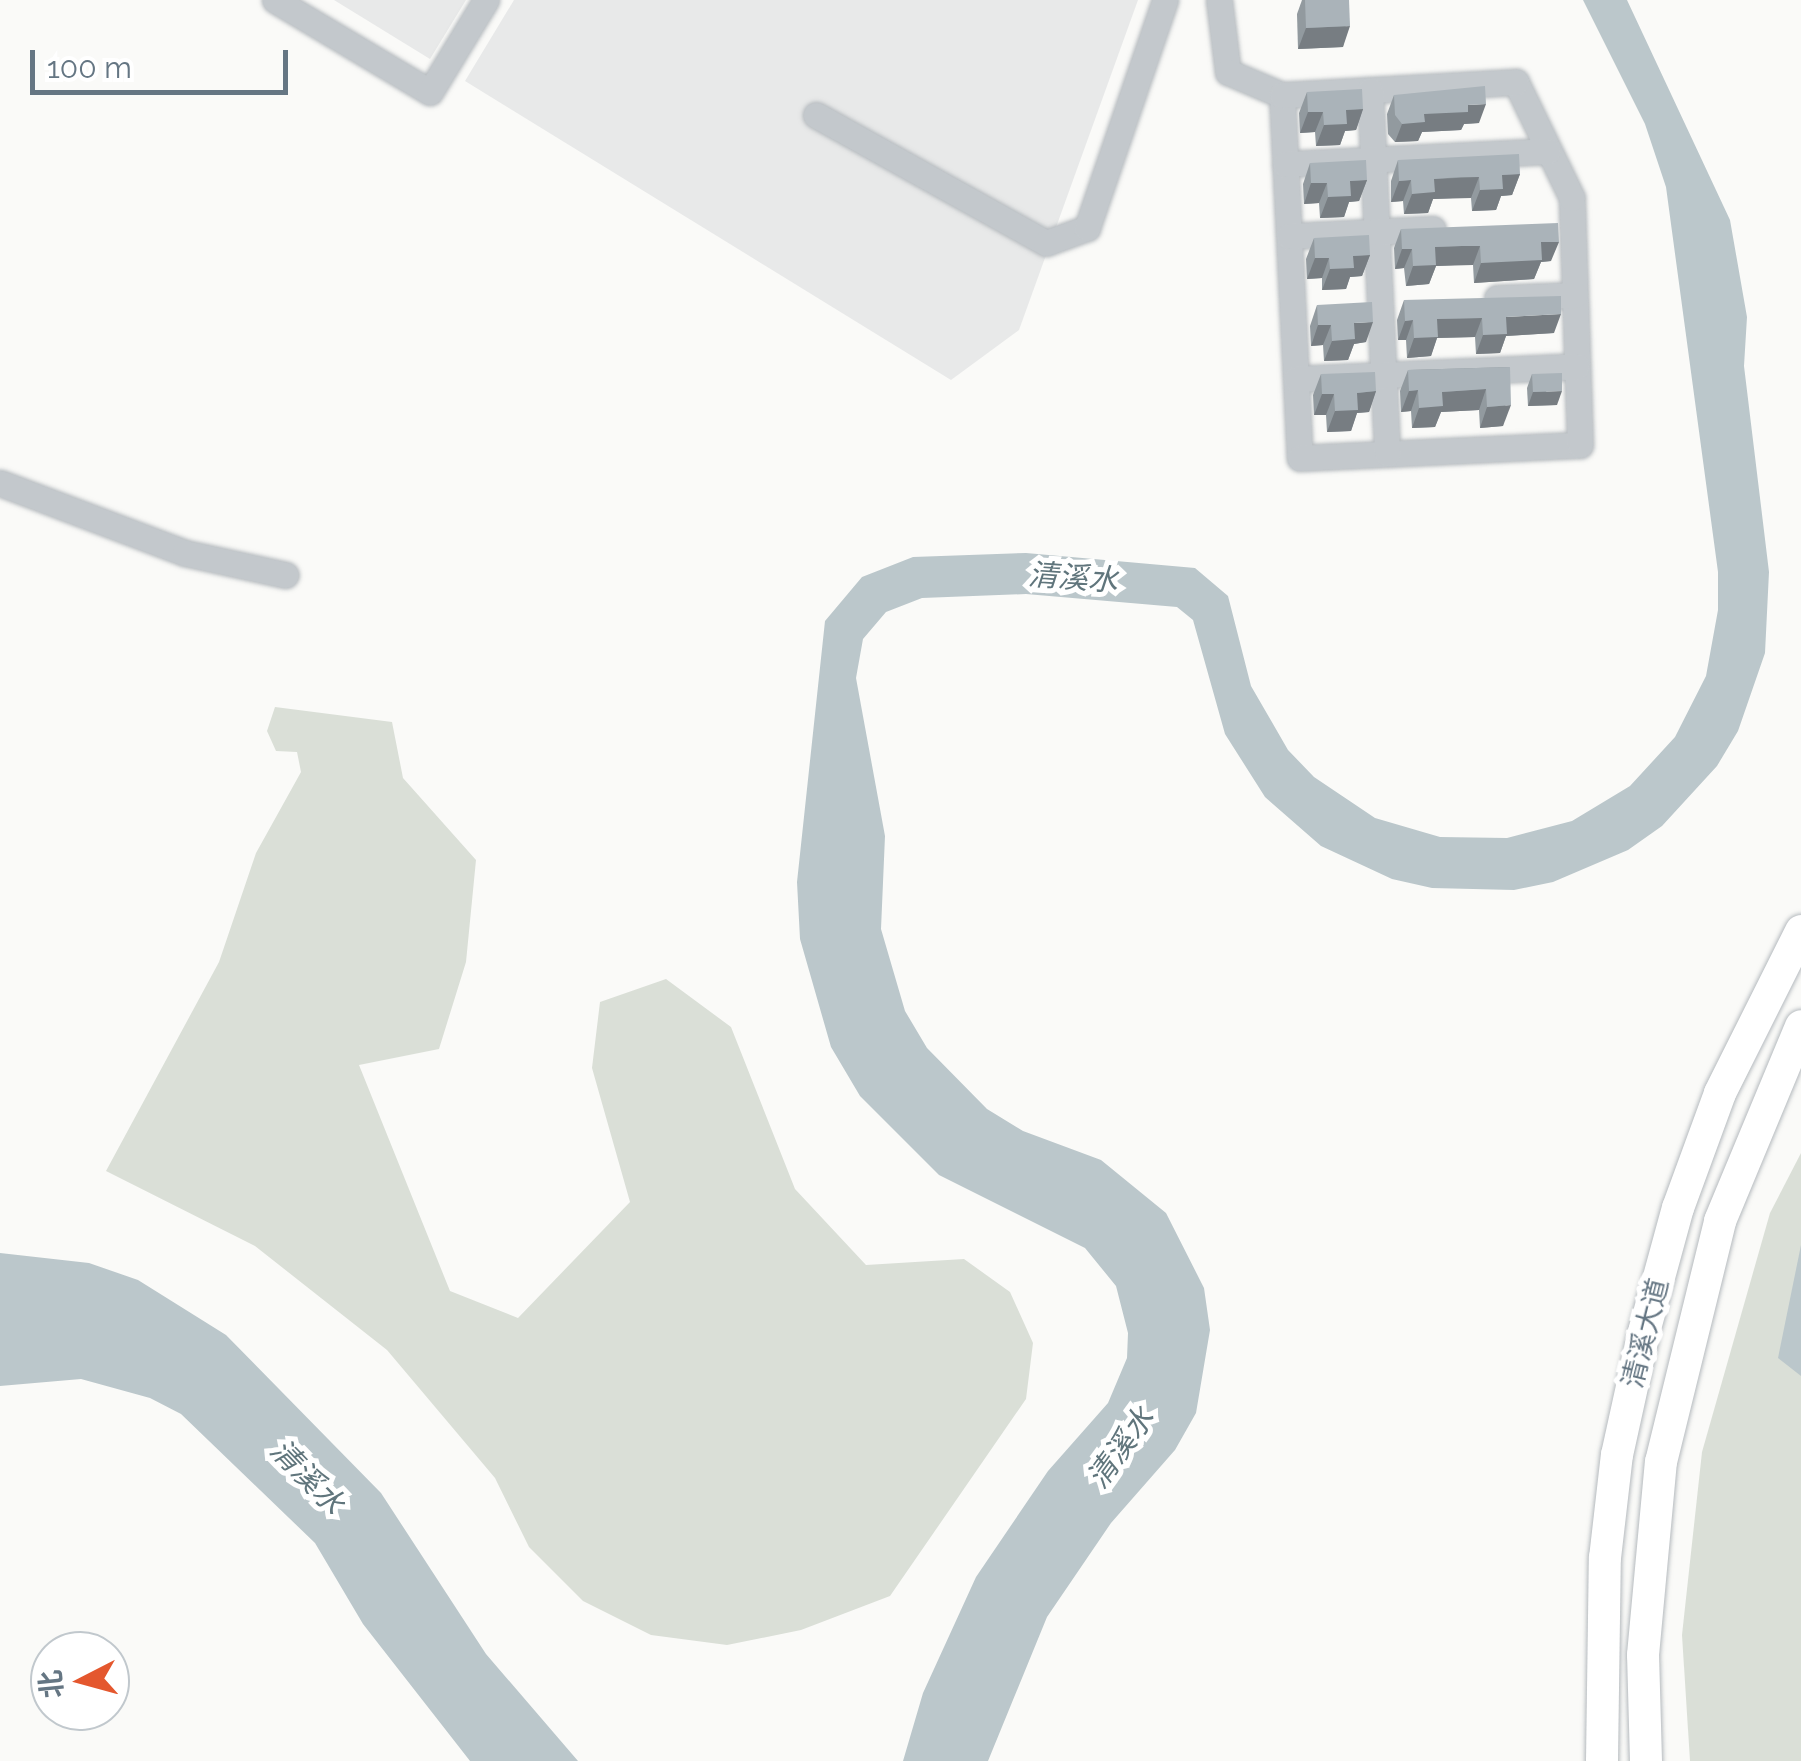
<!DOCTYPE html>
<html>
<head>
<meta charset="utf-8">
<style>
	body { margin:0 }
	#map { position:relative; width:1801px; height:1761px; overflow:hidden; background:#fafaf8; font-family:Raleway,"Noto Sans SC",sans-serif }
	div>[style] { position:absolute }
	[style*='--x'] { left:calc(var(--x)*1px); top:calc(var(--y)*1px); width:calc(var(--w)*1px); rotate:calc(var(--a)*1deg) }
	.built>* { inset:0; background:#e8e9e9 }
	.green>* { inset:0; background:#dadfd7 }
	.water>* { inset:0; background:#bbc7cb }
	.roads { filter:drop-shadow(0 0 2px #b5babe) drop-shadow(0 0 2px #b5babe) }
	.minor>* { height:25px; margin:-12.5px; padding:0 12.5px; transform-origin:12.5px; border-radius:12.5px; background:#c3c8cc }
	.major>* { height:32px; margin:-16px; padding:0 16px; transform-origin:16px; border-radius:16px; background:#fff }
	.wall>* { inset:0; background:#929a9f }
	.shaded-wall>* { inset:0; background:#777d82 }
	.building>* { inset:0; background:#aab3b9 }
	span { translate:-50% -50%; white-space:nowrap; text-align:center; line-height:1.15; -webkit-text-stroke:10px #fff; paint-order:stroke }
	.street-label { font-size:28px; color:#657683 }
	.water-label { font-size:30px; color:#60757c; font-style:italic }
	.north { position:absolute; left:30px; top:1631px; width:100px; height:100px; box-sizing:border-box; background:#fff; border:2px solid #c1c8cd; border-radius:50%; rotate:264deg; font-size:28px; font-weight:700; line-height:40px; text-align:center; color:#657683 }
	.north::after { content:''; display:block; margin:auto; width:35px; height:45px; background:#e4572e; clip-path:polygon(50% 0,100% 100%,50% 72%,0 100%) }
	.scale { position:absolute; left:30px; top:50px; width:258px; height:45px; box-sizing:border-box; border:5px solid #657683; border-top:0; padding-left:12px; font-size:30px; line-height:35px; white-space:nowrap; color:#657683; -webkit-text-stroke:8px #fff; paint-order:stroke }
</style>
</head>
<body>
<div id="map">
	<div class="built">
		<i style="clip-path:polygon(334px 0,466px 0,430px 59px)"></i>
		<i style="clip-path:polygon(514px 0,1138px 0,1019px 330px,951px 380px,465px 81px)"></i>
	</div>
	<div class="green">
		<i style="clip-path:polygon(275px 707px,392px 722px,403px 778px,476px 860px,466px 962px,439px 1049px,359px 1065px,450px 1291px,518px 1318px,630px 1202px,592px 1068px,600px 1002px,666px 979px,731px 1027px,795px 1189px,866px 1265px,964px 1259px,1010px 1292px,1033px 1343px,1026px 1399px,890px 1596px,801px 1630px,727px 1645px,651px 1635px,583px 1601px,529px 1547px,495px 1478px,387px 1350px,255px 1246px,106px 1171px,219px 962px,256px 853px,301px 772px,297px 752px,276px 751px,267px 731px)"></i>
		<i style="clip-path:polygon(1801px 1153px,1801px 1761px,1690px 1761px,1682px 1635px,1702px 1452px,1770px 1213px)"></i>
	</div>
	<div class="water">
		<i style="clip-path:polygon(1583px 0,1627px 0,1730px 220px,1747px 317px,1744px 366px,1769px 572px,1765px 653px,1738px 731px,1717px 766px,1662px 826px,1628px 850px,1553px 882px,1514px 890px,1432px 888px,1392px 879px,1321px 846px,1265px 797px,1225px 734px,1193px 620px,1177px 607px,1026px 594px,922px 598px,886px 612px,863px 639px,856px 678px,885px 836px,881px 929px,905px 1011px,927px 1048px,987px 1109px,1023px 1131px,1101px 1160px,1166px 1213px,1204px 1288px,1210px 1330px,1196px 1413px,1175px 1450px,1111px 1523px,1047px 1617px,988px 1761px,903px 1761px,923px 1693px,976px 1577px,1048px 1471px,1108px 1403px,1127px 1358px,1128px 1333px,1116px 1286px,1085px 1248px,939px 1175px,860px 1096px,831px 1047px,800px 939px,797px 882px,825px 621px,862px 577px,913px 557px,1026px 553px,1195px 568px,1228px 596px,1251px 686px,1288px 750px,1314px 777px,1375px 818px,1440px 837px,1507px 838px,1572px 821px,1630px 786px,1675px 737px,1706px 676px,1718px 610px,1718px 572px,1666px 187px,1645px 124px)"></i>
		<i style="clip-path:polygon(1801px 1245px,1801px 1376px,1778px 1358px)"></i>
		<i style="clip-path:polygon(0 1253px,89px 1263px,138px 1280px,226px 1335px,381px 1493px,486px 1654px,578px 1761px,470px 1761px,363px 1624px,315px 1543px,181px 1414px,150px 1398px,81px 1379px,0 1386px)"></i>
	</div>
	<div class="roads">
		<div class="minor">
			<i style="--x:275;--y:0;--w:180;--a:30.7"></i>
			<i style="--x:430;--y:92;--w:108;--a:-58.7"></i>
			<i style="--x:1219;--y:0;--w:73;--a:82.9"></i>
			<i style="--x:1228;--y:72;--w:59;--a:23.1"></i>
			<i style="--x:1282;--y:95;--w:363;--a:87.2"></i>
			<i style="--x:1300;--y:458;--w:280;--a:-2.7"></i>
			<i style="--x:1580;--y:445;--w:247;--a:-91.9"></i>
			<i style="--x:1572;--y:198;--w:129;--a:-115.8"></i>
			<i style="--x:1516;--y:82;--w:234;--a:176.8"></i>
			<i style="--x:1370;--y:90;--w:364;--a:87.3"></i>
			<i style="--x:816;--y:115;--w:263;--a:29.1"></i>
			<i style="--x:1046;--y:243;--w:44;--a:-20.1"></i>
			<i style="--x:1087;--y:228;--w:241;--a:-71.1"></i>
			<i style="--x:1285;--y:164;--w:263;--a:-2.8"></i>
			<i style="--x:1289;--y:236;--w:144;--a:-2.8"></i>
			<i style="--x:1497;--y:298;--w:78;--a:-2.2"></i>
			<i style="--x:1296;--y:379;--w:281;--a:-2.6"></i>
			<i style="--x:0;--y:483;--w:198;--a:20.7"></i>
			<i style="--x:185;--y:553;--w:103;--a:12.3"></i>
		</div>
		<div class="major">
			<i style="--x:1602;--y:1761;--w:203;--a:-89.2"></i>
			<i style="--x:1605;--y:1558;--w:104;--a:-83.4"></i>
			<i style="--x:1617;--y:1455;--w:126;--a:-77.6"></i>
			<i style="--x:1644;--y:1332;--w:129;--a:-74.7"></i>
			<i style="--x:1678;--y:1208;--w:122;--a:-69.9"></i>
			<i style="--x:1720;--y:1093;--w:181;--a:-63.4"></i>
			<i style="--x:1646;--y:1761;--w:106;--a:-91.6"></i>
			<i style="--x:1643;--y:1655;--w:194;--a:-84.7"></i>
			<i style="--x:1661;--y:1462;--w:248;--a:-76.2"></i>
			<i style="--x:1720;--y:1221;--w:211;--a:-67.4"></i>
		</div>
	</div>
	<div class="wall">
		<i style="clip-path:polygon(1302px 0,1349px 0,1343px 47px,1298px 49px,1297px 14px)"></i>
		<i style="clip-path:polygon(1307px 92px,1363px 109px,1356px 130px,1345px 131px,1340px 145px,1316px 146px,1315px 132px,1300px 133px,1299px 113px)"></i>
		<i style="clip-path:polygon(1394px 95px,1479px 123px,1464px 124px,1461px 130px,1422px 132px,1418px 141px,1395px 142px,1388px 134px,1387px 114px)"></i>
		<i style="clip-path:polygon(1398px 160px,1520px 174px,1512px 195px,1501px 196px,1496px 210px,1472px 211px,1471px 198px,1453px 198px,1433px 199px,1428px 213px,1404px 214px,1403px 201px,1391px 202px,1391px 181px)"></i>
		<i style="clip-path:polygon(1310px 163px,1367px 180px,1359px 201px,1349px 202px,1344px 217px,1320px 218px,1319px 203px,1304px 204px,1303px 184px)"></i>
		<i style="clip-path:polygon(1401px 229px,1551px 261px,1541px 262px,1534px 279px,1474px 283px,1473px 265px,1455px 265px,1436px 266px,1429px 284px,1406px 286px,1404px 268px,1395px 269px,1394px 248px)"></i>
		<i style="clip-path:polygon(1314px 238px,1370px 255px,1362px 276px,1350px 277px,1346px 289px,1322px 290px,1322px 278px,1307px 279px,1306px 259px)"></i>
		<i style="clip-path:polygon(1404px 300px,1554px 333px,1506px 336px,1500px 353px,1476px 354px,1475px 337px,1437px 338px,1431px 356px,1407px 358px,1406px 340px,1398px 340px,1397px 320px)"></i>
		<i style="clip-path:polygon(1317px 305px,1366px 342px,1354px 344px,1348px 360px,1324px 361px,1323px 345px,1311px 346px,1310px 326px)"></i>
		<i style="clip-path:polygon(1510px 367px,1503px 426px,1480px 428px,1479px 410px,1441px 412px,1435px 427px,1412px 428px,1411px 411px,1401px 412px,1400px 391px,1408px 370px)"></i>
		<i style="clip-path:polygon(1321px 374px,1376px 391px,1369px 412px,1357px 413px,1351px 431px,1327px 432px,1326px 415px,1314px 415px,1313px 395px)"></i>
		<i style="clip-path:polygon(1532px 374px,1557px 405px,1528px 406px,1527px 388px)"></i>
	</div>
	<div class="shaded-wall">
		<i style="clip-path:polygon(1350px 26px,1343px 47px,1298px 49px,1306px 28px)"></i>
		<i style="clip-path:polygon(1486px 104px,1479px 123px,1464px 124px,1461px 130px,1422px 132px,1418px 141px,1395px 142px,1402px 124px,1424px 114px,1468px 105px)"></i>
		<i style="clip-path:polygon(1363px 109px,1356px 130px,1345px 131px,1340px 145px,1316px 146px,1324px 125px,1346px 110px)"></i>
		<i style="clip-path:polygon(1308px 112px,1323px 112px,1315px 132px,1300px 133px)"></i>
		<i style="clip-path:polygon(1520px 174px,1512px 195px,1501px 196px,1496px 210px,1472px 211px,1480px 190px,1502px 175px)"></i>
		<i style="clip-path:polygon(1479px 177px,1471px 198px,1433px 199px,1428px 213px,1404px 214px,1412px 194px,1434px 179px)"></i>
		<i style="clip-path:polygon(1367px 180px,1359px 201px,1349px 202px,1344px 217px,1320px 218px,1328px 197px,1350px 181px)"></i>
		<i style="clip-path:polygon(1411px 180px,1403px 201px,1391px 202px,1399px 181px)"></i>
		<i style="clip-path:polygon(1311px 183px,1327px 183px,1319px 203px,1304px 204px)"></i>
		<i style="clip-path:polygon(1541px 242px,1559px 242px,1551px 261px,1541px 262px,1534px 279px,1474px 283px,1481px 263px)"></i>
		<i style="clip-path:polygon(1462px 246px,1480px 246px,1473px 265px,1436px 266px,1429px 284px,1406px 286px,1413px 266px,1435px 247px)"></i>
		<i style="clip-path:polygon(1402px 249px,1412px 249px,1404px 268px,1395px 269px)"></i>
		<i style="clip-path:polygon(1370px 255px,1362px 276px,1350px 277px,1346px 289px,1322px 290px,1330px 269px,1353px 256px)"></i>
		<i style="clip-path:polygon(1315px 258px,1329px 258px,1322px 278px,1307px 279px)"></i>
		<i style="clip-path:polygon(1561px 314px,1554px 333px,1506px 336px,1500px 353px,1476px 354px,1483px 335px,1506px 317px)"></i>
		<i style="clip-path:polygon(1482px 318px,1475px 337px,1437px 338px,1431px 356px,1407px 358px,1414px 338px,1437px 319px)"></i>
		<i style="clip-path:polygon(1413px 320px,1406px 340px,1398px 340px,1405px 321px)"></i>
		<i style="clip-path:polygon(1373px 322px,1366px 342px,1354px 344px,1348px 360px,1324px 361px,1332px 341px,1354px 323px)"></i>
		<i style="clip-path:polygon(1318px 325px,1331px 325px,1323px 345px,1311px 346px)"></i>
		<i style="clip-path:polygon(1486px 389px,1479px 410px,1441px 412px,1435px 427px,1412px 428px,1419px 408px,1442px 392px)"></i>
		<i style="clip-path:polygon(1418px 390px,1411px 411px,1401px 412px,1409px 391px)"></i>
		<i style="clip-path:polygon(1376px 391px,1369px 412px,1357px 413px,1351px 431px,1327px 432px,1335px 411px,1357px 393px)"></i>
		<i style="clip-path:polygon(1562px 391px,1557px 405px,1528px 406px,1533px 392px)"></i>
		<i style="clip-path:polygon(1322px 394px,1334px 394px,1326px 415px,1314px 415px)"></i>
		<i style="clip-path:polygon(1511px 405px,1503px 426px,1480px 428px,1487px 407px)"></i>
	</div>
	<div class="building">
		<i style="clip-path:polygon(1305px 0,1349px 0,1350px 26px,1306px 28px)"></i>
		<i style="clip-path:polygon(1485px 86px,1486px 104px,1468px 105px,1468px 112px,1424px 114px,1425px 122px,1402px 124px,1395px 115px,1394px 95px)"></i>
		<i style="clip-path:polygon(1362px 89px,1363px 109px,1346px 110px,1347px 124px,1324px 125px,1323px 112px,1308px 112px,1307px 92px)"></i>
		<i style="clip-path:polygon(1519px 154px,1520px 174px,1502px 175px,1503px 189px,1480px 190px,1479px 177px,1461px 177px,1434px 179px,1435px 192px,1412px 194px,1411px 180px,1399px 181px,1398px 160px)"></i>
		<i style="clip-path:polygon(1366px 160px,1367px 180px,1350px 181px,1351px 196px,1328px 197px,1327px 183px,1311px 183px,1310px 163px)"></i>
		<i style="clip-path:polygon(1558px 223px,1559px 242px,1541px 242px,1542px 260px,1481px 263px,1480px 246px,1462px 246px,1435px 247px,1436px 265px,1413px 266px,1412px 249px,1402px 249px,1401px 229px)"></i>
		<i style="clip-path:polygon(1369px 235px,1370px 255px,1353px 256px,1354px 268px,1330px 269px,1329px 258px,1315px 258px,1314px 238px)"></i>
		<i style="clip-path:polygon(1561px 296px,1561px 314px,1506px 317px,1507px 334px,1483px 335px,1482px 318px,1437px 319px,1438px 337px,1414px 338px,1413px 320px,1405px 321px,1404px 300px)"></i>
		<i style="clip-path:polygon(1372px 302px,1373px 322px,1354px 323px,1355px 339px,1332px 341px,1331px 325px,1318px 325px,1317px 305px)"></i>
		<i style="clip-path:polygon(1510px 367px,1511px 405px,1487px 407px,1486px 389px,1442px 392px,1443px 406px,1419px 408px,1418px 390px,1409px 391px,1408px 370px)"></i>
		<i style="clip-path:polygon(1375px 372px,1376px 391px,1357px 393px,1358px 410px,1335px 411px,1334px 394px,1322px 394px,1321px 374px)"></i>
		<i style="clip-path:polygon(1562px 373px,1562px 391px,1533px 392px,1532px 374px)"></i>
	</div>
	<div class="street-label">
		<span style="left:1646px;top:1333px;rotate:-76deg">清溪大道</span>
	</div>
	<div class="water-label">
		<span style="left:1073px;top:578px;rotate:4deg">清溪水</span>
		<span style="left:1121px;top:1448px;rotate:-54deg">清溪水</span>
		<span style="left:307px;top:1477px;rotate:46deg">清溪水</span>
	</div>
	<div class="north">北</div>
	<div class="scale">100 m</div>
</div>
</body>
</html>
